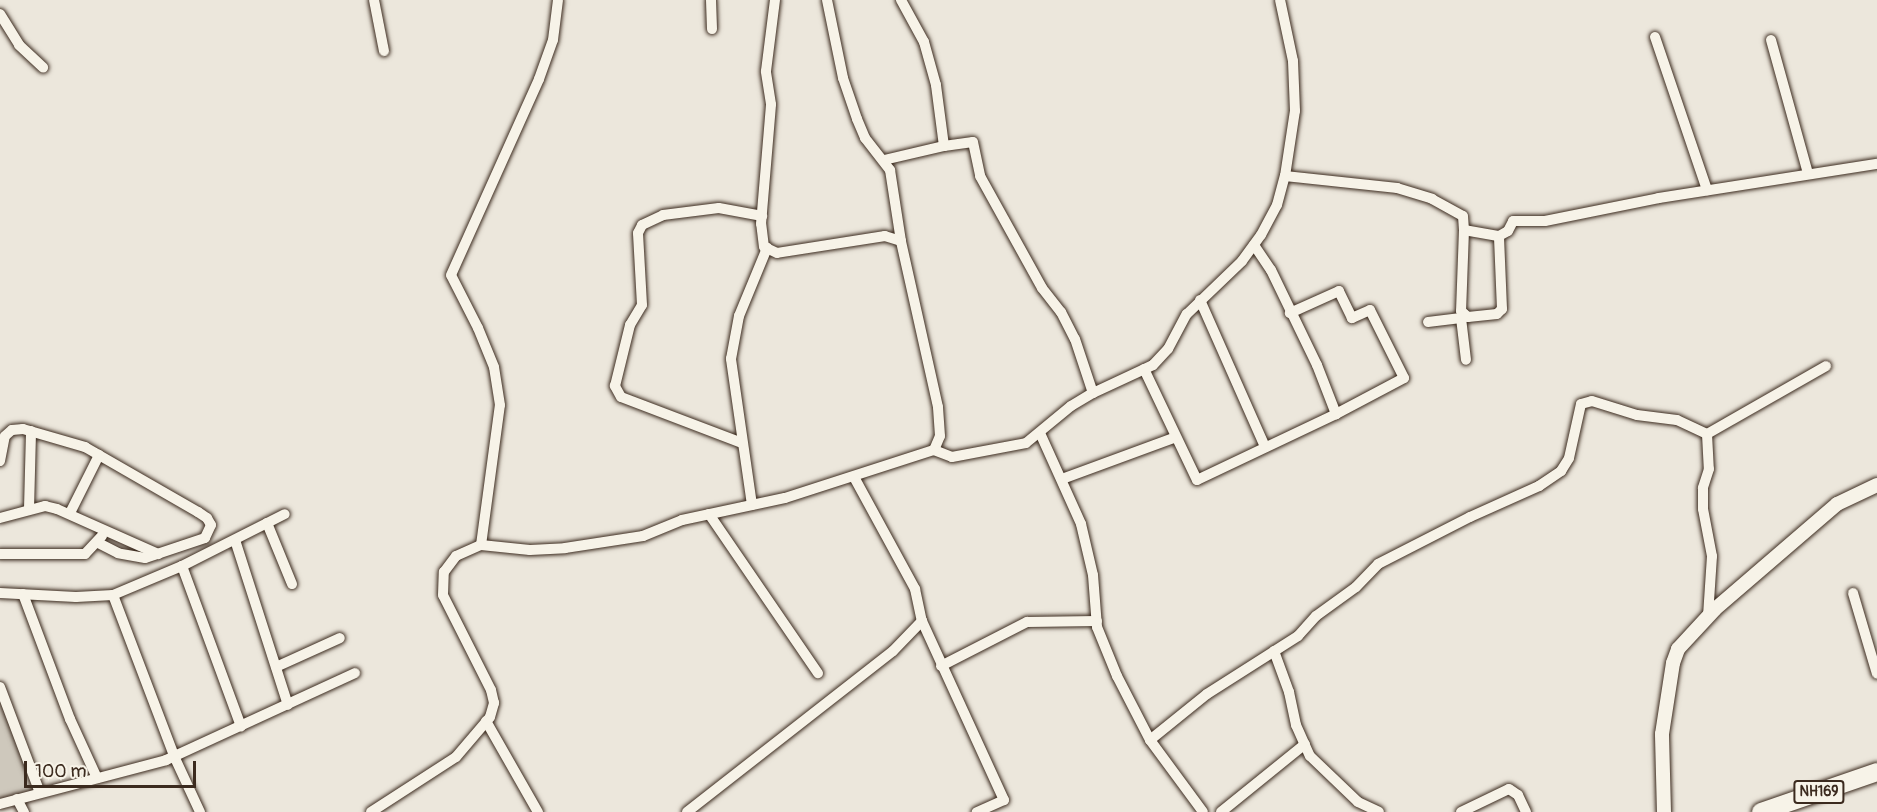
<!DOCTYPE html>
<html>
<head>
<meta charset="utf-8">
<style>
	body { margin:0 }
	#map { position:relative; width:1877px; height:812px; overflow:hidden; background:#ece7dc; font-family:Pangolin,sans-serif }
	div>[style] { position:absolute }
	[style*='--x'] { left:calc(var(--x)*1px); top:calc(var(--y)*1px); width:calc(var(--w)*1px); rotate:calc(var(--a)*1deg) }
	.green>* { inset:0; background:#cec8bc }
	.roads { filter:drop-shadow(0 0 2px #3b2a1e) drop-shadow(0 0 2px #3b2a1e) }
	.minor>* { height:10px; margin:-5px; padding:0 5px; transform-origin:5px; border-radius:5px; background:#f7f3e8 }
	.tertiary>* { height:14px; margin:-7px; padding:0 7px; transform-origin:7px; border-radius:7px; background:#f7f3e8 }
	.trunk>* { height:18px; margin:-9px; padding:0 9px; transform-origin:9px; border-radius:9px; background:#f7f3e8 }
	span { translate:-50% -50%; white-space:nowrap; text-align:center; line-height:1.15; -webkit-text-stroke:6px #f7f3e8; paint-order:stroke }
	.shield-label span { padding:2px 4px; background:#f7f3e8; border:2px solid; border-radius:4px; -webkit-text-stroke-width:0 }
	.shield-label { font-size:14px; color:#3b2a1e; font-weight:700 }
	.scale { position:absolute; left:24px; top:761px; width:172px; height:27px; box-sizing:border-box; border:3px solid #3b2a1e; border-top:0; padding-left:8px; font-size:18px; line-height:21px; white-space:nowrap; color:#3b2a1e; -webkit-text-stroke:4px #f7f3e8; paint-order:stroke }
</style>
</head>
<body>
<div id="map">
	<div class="green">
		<i style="clip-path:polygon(0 691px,36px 789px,0 800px)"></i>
	</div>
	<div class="roads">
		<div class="minor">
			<i style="--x:374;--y:0;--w:52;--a:78.9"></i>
			<i style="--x:711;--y:0;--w:29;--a:88"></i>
			<i style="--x:827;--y:0;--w:80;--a:78.4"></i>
			<i style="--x:843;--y:78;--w:43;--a:71.1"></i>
			<i style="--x:857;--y:119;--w:21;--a:67"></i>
			<i style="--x:865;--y:138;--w:41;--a:52"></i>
			<i style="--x:890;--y:170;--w:72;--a:81.2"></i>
			<i style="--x:0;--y:14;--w:36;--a:58"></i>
			<i style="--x:19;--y:45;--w:33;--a:43"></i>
			<i style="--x:1655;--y:37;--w:162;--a:71.2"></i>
			<i style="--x:1771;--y:40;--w:138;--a:74.5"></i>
			<i style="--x:944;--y:146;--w:29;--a:-8"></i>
			<i style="--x:973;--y:142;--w:35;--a:78"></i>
			<i style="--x:980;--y:176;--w:128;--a:61"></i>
			<i style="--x:1042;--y:288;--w:31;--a:52"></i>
			<i style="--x:1061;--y:312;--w:30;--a:63"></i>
			<i style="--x:1075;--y:339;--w:57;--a:71.6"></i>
			<i style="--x:884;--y:160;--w:62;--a:-13.1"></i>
			<i style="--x:944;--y:146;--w:62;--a:-97.5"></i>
			<i style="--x:936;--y:85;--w:45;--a:-105.6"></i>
			<i style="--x:924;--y:42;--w:48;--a:-118.7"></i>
			<i style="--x:1285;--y:176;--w:113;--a:6.1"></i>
			<i style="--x:1397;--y:188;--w:37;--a:17"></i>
			<i style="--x:1432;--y:199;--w:35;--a:29"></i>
			<i style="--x:1463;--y:216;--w:14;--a:86"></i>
			<i style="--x:1464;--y:230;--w:36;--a:10"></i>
			<i style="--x:1499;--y:236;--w:10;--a:-29"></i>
			<i style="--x:1508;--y:231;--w:11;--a:-63"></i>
			<i style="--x:1513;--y:221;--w:32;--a:0"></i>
			<i style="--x:1545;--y:221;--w:116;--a:-11.4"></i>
			<i style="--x:1659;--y:198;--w:221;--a:-8.9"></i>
			<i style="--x:1464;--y:230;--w:81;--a:92.1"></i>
			<i style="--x:1461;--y:311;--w:9;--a:41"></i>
			<i style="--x:1468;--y:317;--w:29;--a:-6"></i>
			<i style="--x:1497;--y:314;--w:7;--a:-45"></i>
			<i style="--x:1502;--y:309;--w:73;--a:-92.4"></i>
			<i style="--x:1254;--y:245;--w:30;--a:56"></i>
			<i style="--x:1271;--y:270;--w:106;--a:64.2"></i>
			<i style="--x:1317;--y:365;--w:53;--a:68.8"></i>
			<i style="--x:1200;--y:300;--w:161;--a:66.1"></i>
			<i style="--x:1464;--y:314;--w:5;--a:127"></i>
			<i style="--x:1461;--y:318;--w:42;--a:83.2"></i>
			<i style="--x:1428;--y:322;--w:33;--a:-7"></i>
			<i style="--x:1144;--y:369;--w:123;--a:64.5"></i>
			<i style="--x:1197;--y:480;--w:154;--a:-25.4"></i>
			<i style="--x:1336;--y:414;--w:77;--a:-27.9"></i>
			<i style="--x:1404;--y:378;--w:76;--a:-116.6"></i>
			<i style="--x:1370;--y:310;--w:20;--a:156"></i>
			<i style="--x:1352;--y:318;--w:30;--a:-116"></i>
			<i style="--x:1339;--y:291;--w:54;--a:155.8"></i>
			<i style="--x:1040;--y:433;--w:100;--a:65.7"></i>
			<i style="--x:1081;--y:524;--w:52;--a:76.8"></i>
			<i style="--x:1093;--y:575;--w:52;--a:85.6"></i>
			<i style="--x:1097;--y:627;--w:53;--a:67.8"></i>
			<i style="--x:1117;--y:676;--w:72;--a:62.7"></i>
			<i style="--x:1150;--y:740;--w:89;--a:53.6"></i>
			<i style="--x:1707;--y:434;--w:137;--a:-29.7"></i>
			<i style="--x:742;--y:443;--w:129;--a:-159.2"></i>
			<i style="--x:621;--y:397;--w:13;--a:-119"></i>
			<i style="--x:615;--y:386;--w:63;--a:-76.2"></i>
			<i style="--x:630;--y:325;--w:23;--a:-59"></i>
			<i style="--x:642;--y:305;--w:72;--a:-93.2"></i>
			<i style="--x:638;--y:233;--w:9;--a:-63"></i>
			<i style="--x:642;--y:225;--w:23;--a:-25"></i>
			<i style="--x:663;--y:215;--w:56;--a:-7.1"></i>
			<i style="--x:719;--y:208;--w:44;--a:10.5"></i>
			<i style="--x:934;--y:450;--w:19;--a:21"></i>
			<i style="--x:952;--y:457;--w:75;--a:-10.7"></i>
			<i style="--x:1026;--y:443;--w:58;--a:-39.4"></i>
			<i style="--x:1071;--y:406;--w:26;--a:-31"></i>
			<i style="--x:1093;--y:393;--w:66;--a:-25"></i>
			<i style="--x:1153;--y:365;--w:22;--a:-47"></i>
			<i style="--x:1168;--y:349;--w:40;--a:-62"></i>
			<i style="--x:1187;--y:314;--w:76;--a:-43.9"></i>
			<i style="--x:1242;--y:261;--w:32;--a:-54"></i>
			<i style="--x:1261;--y:235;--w:34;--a:-62"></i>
			<i style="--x:1277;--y:205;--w:30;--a:-75"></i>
			<i style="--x:1285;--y:176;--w:66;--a:-81.3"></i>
			<i style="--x:1295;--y:111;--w:50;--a:-92.3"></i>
			<i style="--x:1293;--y:61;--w:62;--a:-102"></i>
			<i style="--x:0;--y:461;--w:25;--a:-79"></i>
			<i style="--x:5;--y:436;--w:9;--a:-41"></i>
			<i style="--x:12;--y:430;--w:11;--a:-5"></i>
			<i style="--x:23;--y:429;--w:65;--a:16.2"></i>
			<i style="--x:85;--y:447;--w:130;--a:29.9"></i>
			<i style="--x:198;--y:512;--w:11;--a:34"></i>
			<i style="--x:207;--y:518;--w:8;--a:60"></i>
			<i style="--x:211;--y:525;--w:14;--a:115"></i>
			<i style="--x:205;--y:538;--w:63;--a:161.6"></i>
			<i style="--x:145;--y:558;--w:27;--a:-170"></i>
			<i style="--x:118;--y:553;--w:22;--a:-153"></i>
			<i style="--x:854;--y:477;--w:128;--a:61.4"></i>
			<i style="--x:915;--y:589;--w:33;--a:78"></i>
			<i style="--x:922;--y:621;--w:197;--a:65.4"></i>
			<i style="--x:1004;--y:800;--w:30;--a:156"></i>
			<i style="--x:1062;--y:479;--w:121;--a:-20.2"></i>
			<i style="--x:752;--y:505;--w:148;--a:-98.2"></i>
			<i style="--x:731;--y:359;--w:44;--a:-79.5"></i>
			<i style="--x:739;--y:316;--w:74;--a:-67.6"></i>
			<i style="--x:29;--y:509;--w:78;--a:-88.5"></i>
			<i style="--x:70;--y:513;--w:65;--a:-63.4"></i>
			<i style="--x:709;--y:514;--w:193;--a:55.6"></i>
			<i style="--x:0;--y:518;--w:47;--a:-14.9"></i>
			<i style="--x:45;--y:506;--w:12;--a:14"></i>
			<i style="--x:57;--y:509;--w:111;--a:24"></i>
			<i style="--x:267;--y:523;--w:66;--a:67.7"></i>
			<i style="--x:235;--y:540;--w:173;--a:72.2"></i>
			<i style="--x:481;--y:545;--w:141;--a:-82.3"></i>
			<i style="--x:500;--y:405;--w:38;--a:-99"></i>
			<i style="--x:494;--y:367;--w:42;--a:-112.3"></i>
			<i style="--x:478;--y:328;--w:59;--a:-117"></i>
			<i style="--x:451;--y:275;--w:215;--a:-65.8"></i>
			<i style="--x:539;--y:79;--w:41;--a:-70.3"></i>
			<i style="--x:553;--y:40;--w:40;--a:-82.9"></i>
			<i style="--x:0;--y:554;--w:85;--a:0"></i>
			<i style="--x:85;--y:554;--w:25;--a:-47"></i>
			<i style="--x:182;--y:566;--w:171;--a:69.8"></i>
			<i style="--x:0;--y:593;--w:76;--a:3"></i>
			<i style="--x:76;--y:597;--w:37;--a:-3"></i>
			<i style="--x:113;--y:595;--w:75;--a:-22.8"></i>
			<i style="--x:182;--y:566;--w:115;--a:-26.8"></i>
			<i style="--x:1853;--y:593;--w:84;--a:73.5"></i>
			<i style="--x:23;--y:594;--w:134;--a:69.4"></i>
			<i style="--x:70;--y:719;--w:65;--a:65.4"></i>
			<i style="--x:113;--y:595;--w:172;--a:69.2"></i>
			<i style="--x:174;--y:756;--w:62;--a:65.1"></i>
			<i style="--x:1274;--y:651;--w:44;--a:69.9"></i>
			<i style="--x:1289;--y:692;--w:34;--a:78"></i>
			<i style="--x:1296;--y:725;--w:34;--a:66"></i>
			<i style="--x:1310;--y:756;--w:66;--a:43.8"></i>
			<i style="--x:1358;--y:802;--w:23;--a:25"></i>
			<i style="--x:941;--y:666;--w:97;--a:-27.1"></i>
			<i style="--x:1027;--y:622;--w:70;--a:-0.8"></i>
			<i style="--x:276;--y:667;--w:70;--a:-24.4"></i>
			<i style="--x:0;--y:687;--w:113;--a:69.3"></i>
			<i style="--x:486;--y:721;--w:105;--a:60.3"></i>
			<i style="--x:1150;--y:740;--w:73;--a:-38.9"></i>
			<i style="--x:1207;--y:694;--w:108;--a:-32.5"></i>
			<i style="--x:1298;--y:636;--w:27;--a:-48"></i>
			<i style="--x:1316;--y:616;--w:49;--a:-35.9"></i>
			<i style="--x:1356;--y:587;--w:32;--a:-46"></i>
			<i style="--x:1378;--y:564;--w:103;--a:-27.1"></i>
			<i style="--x:1470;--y:517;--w:76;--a:-24.2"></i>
			<i style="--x:1539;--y:486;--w:27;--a:-34"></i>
			<i style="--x:1561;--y:471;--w:15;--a:-58"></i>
			<i style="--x:1569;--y:458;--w:55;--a:-77.5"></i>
			<i style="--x:1581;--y:404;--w:11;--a:-15"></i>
			<i style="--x:1592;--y:401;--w:47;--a:17.3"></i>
			<i style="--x:1637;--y:415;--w:40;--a:7.1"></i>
			<i style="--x:1677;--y:420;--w:33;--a:25"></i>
			<i style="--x:1707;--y:434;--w:35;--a:87"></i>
			<i style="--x:1709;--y:469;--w:20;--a:108"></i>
			<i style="--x:1703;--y:488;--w:21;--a:90"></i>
			<i style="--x:1703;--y:509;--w:48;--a:79.2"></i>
			<i style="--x:1712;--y:556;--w:60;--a:93.8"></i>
			<i style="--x:17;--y:799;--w:15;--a:62"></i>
			<i style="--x:0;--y:804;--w:172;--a:-14.8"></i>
			<i style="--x:166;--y:760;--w:208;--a:-24.7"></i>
			<i style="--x:371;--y:812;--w:101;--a:-32.9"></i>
			<i style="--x:456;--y:757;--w:52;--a:-49.6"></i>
			<i style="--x:490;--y:717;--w:15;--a:-74"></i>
			<i style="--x:494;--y:703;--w:13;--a:-103"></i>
			<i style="--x:491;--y:690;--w:106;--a:-116.8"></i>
			<i style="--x:443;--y:595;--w:23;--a:-88"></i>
			<i style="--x:444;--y:572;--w:20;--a:-53"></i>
			<i style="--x:456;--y:556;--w:27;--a:-24"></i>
			<i style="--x:481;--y:545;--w:49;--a:5.8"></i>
			<i style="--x:530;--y:550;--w:35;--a:-3"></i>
			<i style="--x:565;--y:548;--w:79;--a:-8.7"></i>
			<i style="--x:643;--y:536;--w:42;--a:-22.3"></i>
			<i style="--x:682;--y:520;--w:105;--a:-12.1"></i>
			<i style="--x:785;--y:498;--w:157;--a:-17.9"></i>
			<i style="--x:934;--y:450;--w:15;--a:-67"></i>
			<i style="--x:940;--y:436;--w:29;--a:-94"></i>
			<i style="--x:938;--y:407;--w:170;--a:-102.6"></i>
			<i style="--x:901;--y:241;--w:17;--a:-163"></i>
			<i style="--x:885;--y:236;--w:109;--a:171.1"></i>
			<i style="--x:777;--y:253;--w:14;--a:-155"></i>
			<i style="--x:764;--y:247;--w:23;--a:-97"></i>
			<i style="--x:761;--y:224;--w:120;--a:-85.2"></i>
			<i style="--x:771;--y:104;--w:33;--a:-99"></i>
			<i style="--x:766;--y:71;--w:72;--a:-82.8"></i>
			<i style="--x:687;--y:812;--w:261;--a:-38"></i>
			<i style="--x:893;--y:651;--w:42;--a:-46"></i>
			<i style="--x:1221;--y:812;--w:108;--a:-39"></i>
			<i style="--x:1461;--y:812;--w:53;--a:-25.6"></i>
			<i style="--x:1509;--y:789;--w:11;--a:34"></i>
			<i style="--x:1518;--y:795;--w:19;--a:65"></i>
		</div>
		<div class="tertiary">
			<i style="--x:1664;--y:812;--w:78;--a:-91.5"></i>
			<i style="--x:1662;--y:734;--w:72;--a:-81.2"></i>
			<i style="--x:1673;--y:663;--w:15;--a:-70"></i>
			<i style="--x:1678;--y:649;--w:54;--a:-47.2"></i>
			<i style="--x:1715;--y:609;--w:161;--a:-40.7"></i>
			<i style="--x:1837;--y:504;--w:44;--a:-25.4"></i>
		</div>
		<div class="trunk">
			<i style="--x:1761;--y:812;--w:123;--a:-19"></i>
		</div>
	</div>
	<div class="shield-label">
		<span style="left:1819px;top:792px">NH169</span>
	</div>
	<div class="scale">100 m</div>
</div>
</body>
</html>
